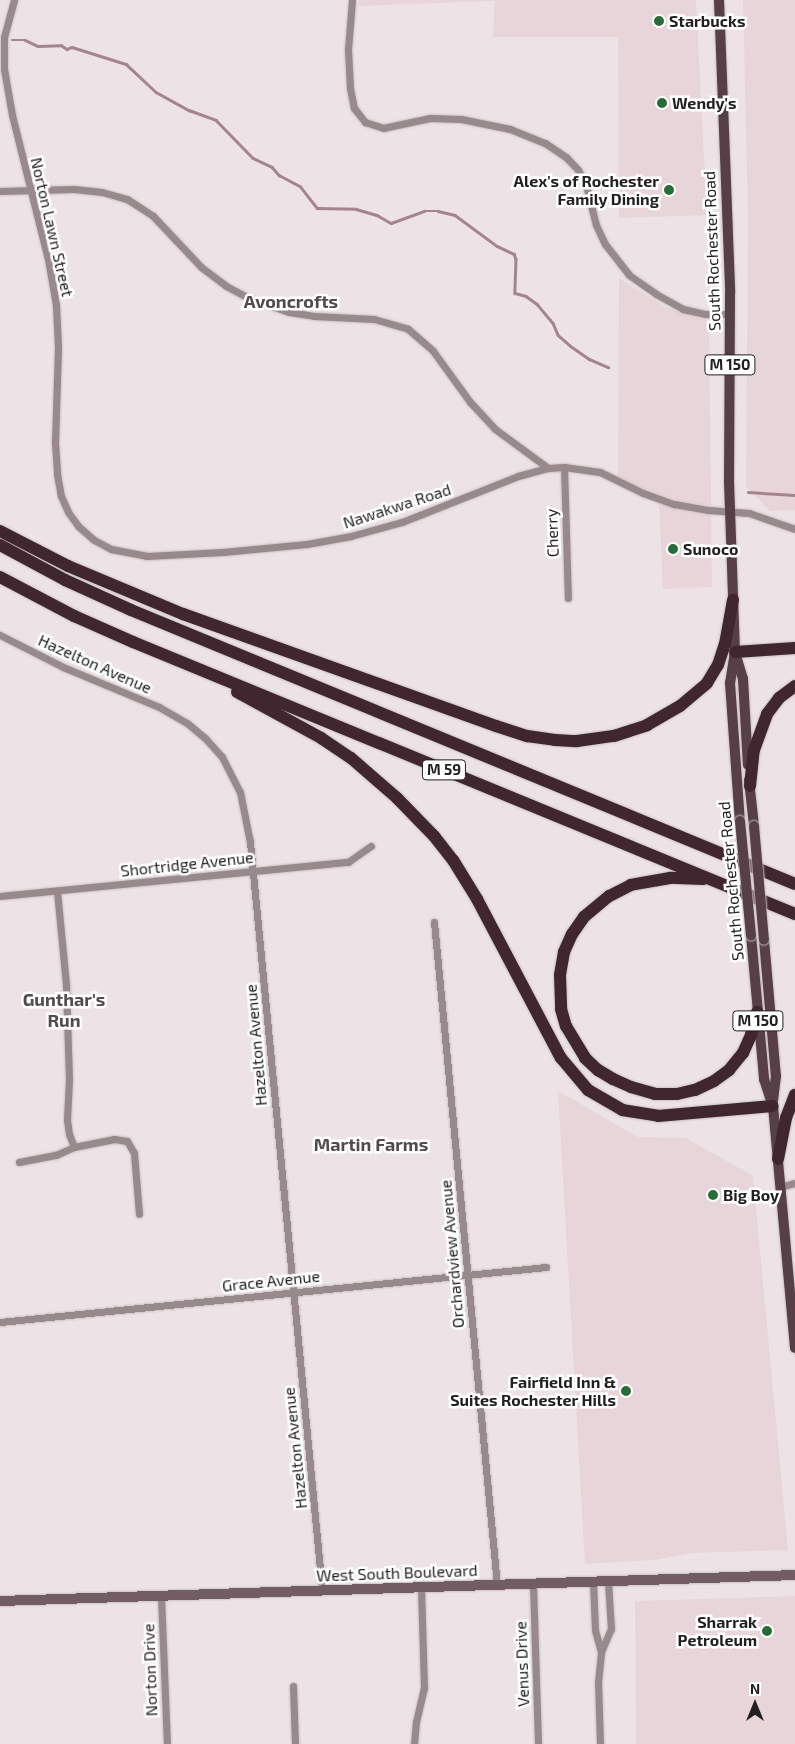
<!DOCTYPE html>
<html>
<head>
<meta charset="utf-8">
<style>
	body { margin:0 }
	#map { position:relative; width:795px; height:1744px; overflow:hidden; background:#ede3e6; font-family:"Exo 2",sans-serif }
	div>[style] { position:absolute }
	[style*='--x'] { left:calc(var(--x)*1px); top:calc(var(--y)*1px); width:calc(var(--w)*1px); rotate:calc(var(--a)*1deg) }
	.built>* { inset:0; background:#e8d5da }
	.stream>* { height:2.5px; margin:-1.25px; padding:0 1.25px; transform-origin:1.25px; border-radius:1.25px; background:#a5848e }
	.roads { filter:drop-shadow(0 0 1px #c8c0c2) drop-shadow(0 0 1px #c8c0c2) }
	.street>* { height:7px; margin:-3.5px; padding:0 3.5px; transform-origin:3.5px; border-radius:3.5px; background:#98898d }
	.secondary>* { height:10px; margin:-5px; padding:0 5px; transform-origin:5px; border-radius:5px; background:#725d64 }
	.primary>* { height:10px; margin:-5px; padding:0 5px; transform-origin:5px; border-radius:5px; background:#573f47 }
	.highway>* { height:12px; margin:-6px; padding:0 6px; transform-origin:6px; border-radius:6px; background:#40262f }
	.bridges { filter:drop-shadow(0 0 1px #c8c0c2) drop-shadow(0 0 1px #c8c0c2) }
	.primary-bridge>* { height:10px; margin:-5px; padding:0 5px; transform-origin:5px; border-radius:5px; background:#573f47 }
	.dots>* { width:14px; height:14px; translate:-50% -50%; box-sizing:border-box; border:2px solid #fff; border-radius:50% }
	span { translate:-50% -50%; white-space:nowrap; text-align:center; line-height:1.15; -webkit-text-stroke:5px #fff; paint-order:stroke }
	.shield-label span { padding:1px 4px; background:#fff; border:1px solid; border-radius:4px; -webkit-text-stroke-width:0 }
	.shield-label { font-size:15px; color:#221f20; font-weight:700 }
	.poi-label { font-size:16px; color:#221f20; font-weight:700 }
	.left { translate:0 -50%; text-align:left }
	.right { translate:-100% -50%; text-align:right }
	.street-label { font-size:16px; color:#221f20 }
	.neighbourhood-label { font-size:18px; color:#534a4d; font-weight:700 }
	.north { position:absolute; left:730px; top:1679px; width:50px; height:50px; -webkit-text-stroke:4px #fff; paint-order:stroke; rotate:0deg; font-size:14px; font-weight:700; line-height:20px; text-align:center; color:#221f20 }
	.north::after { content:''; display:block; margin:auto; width:18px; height:22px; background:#221f20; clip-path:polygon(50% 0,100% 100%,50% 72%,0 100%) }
</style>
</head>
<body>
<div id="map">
	<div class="built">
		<i style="clip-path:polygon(359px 0,696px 0,707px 215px,619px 218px,618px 37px,493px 37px,495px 1px,358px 6px)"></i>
		<i style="clip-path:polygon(743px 0,795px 0,795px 510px,770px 511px,746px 486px,748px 217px)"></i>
		<i style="clip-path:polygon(619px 278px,665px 307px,709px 321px,712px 587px,663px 589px,659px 499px,618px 479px)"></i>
		<i style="clip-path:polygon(558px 1091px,638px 1137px,686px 1138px,753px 1176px,788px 1550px,692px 1553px,655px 1560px,585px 1564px)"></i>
		<i style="clip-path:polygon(795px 1596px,795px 1744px,636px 1744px,635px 1601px)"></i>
	</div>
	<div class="stream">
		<i style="--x:12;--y:40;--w:13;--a:0"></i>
		<i style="--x:25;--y:40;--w:14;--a:25"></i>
		<i style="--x:38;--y:46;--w:23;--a:-2"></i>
		<i style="--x:61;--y:45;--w:7;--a:34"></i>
		<i style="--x:67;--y:49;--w:5;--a:-22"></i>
		<i style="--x:72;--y:47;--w:57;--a:17.5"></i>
		<i style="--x:126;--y:64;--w:41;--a:43"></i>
		<i style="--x:156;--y:92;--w:38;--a:29"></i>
		<i style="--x:189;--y:110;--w:29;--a:20"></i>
		<i style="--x:216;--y:120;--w:53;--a:45.8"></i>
		<i style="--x:253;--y:158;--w:21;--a:25"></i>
		<i style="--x:272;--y:167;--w:11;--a:49"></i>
		<i style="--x:279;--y:175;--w:24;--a:28"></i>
		<i style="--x:300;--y:186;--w:28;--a:52"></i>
		<i style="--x:317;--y:208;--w:39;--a:1"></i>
		<i style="--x:356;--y:209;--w:22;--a:16"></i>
		<i style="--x:377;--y:215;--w:16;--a:30"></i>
		<i style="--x:391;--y:223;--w:35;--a:-20"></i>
		<i style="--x:424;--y:211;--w:14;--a:0"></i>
		<i style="--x:438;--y:211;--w:17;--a:13"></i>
		<i style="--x:455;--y:215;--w:52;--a:36.4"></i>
		<i style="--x:497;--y:246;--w:19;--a:25"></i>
		<i style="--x:514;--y:254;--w:5;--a:68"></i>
		<i style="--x:516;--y:259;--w:34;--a:92"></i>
		<i style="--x:515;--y:293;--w:11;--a:15"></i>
		<i style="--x:526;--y:296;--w:14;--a:36"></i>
		<i style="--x:537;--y:304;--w:25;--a:50"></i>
		<i style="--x:553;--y:323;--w:13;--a:67"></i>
		<i style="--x:558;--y:335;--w:18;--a:41"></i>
		<i style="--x:572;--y:347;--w:21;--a:35"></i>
		<i style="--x:589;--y:359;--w:21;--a:23"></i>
		<i style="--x:748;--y:492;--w:47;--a:3.7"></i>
	</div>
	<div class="roads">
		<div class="street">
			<i style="--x:14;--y:0;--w:38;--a:105"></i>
			<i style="--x:4;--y:37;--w:32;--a:90"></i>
			<i style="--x:4;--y:69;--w:47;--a:80.1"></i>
			<i style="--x:12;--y:115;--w:148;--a:76"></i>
			<i style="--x:48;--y:259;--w:47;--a:80.1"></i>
			<i style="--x:56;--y:305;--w:43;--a:87.3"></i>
			<i style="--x:58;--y:348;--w:95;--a:91.8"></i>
			<i style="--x:55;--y:443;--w:31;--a:86"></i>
			<i style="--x:57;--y:474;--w:22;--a:80"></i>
			<i style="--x:61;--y:496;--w:17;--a:66"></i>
			<i style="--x:68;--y:512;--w:17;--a:54"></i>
			<i style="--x:78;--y:526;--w:21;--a:41"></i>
			<i style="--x:94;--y:540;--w:19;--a:28"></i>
			<i style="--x:111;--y:549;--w:37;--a:11"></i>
			<i style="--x:147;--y:556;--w:76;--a:-3"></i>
			<i style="--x:223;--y:552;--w:84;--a:-5.4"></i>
			<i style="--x:307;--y:544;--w:45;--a:-10.3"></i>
			<i style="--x:351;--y:536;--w:53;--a:-15.4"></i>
			<i style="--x:402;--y:522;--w:125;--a:-21.6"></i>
			<i style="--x:518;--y:476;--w:31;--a:-15"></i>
			<i style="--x:548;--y:468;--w:16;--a:-4"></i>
			<i style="--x:564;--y:467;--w:36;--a:8"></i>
			<i style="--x:600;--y:472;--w:48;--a:26"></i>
			<i style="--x:643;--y:493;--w:33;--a:20"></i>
			<i style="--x:674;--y:504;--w:35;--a:10"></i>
			<i style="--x:708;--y:510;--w:41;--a:4.2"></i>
			<i style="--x:749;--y:513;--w:49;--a:19.2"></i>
			<i style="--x:352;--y:0;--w:50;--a:94.6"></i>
			<i style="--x:348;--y:50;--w:38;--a:87"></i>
			<i style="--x:350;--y:88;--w:20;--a:79"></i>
			<i style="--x:354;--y:108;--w:18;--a:52"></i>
			<i style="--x:365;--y:122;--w:19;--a:18"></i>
			<i style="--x:383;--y:128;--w:48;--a:-12"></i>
			<i style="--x:430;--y:118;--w:31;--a:2"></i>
			<i style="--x:461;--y:119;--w:50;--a:11.5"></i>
			<i style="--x:510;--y:129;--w:38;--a:22"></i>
			<i style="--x:545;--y:143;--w:25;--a:34"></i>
			<i style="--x:566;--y:157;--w:18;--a:47"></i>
			<i style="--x:578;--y:170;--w:17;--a:62"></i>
			<i style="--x:586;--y:185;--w:41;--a:76"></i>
			<i style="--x:596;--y:225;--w:21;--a:65"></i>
			<i style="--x:605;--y:244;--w:39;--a:52"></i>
			<i style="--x:629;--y:275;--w:33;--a:35"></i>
			<i style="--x:656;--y:294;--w:31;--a:29"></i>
			<i style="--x:683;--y:309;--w:23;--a:13"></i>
			<i style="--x:705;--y:314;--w:25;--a:0"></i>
			<i style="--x:0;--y:191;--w:74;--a:-1.5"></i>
			<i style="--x:74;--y:189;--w:28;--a:6"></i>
			<i style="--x:102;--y:192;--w:26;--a:16"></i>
			<i style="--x:127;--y:199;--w:31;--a:33"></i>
			<i style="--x:153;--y:216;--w:70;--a:46.7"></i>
			<i style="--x:201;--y:267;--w:31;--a:37"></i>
			<i style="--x:226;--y:286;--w:26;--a:28"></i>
			<i style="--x:249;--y:298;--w:42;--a:19.3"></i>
			<i style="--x:289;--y:312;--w:25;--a:9"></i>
			<i style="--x:314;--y:316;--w:60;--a:2.9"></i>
			<i style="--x:374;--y:319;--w:35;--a:16"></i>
			<i style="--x:408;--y:329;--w:33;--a:41"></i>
			<i style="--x:433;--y:351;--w:63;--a:54"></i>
			<i style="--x:470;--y:402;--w:37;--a:47"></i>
			<i style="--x:495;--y:429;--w:66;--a:36.3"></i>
			<i style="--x:564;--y:467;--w:131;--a:88.3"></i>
			<i style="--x:0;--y:635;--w:71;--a:26.9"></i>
			<i style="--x:63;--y:667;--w:104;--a:22.6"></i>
			<i style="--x:159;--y:707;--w:32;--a:30"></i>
			<i style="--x:187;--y:723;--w:23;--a:40"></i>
			<i style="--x:205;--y:738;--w:25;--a:48"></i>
			<i style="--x:222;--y:757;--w:39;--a:63"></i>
			<i style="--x:240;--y:792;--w:51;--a:78.7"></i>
			<i style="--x:250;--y:842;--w:751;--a:84.5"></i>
			<i style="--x:57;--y:891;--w:94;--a:84.5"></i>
			<i style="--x:66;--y:985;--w:94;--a:88.2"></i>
			<i style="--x:69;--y:1079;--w:41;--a:92.8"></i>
			<i style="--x:67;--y:1120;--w:14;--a:82"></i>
			<i style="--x:69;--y:1134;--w:14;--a:69"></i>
			<i style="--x:74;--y:1147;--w:41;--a:-11.3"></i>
			<i style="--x:114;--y:1139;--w:13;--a:9"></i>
			<i style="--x:127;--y:1141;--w:14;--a:60"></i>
			<i style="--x:134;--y:1153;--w:61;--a:85.3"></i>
			<i style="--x:0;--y:896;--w:350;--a:-5.6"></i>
			<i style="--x:348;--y:862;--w:28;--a:-35"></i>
			<i style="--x:434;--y:922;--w:666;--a:84.57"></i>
			<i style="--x:19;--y:1162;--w:38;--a:-11"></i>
			<i style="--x:56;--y:1155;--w:20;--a:-24"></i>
			<i style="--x:780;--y:1187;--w:16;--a:-15"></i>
			<i style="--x:0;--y:1322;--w:549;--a:-5.75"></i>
			<i style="--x:593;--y:1582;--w:48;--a:87.6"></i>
			<i style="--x:595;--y:1630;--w:23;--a:75"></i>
			<i style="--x:601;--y:1652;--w:25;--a:-67"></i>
			<i style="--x:611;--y:1629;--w:48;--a:-93.6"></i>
			<i style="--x:533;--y:1584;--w:160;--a:88.2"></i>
			<i style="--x:161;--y:1596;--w:148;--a:87.7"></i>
			<i style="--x:293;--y:1686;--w:58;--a:88"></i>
			<i style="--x:414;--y:1744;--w:22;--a:-85"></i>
			<i style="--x:416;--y:1722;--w:35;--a:-77"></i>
			<i style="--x:424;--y:1688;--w:100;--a:-91.7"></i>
			<i style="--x:600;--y:1744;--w:62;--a:-91.8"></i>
			<i style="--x:598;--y:1682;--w:30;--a:-84"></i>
		</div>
		<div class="secondary">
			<i style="--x:0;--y:1601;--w:795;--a:-1.87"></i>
		</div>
		<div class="primary">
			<i style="--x:719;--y:0;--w:293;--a:87.8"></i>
			<i style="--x:730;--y:293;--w:188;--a:90.3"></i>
			<i style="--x:729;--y:481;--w:171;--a:88"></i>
			<i style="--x:735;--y:652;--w:31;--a:99"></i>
			<i style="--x:730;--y:683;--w:138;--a:85.9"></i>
			<i style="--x:736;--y:656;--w:24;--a:73"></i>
			<i style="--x:743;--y:679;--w:86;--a:86.7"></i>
			<i style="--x:749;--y:780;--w:46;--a:83.8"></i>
			<i style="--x:751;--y:935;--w:145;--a:84.8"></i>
			<i style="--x:764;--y:1079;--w:28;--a:72"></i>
			<i style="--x:773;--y:1106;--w:243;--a:84.8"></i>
			<i style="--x:764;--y:940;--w:137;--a:85"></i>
			<i style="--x:776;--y:1076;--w:26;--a:97"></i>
		</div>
		<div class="highway">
			<i style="--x:0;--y:531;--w:76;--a:27.2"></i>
			<i style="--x:68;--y:566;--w:125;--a:22.7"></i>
			<i style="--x:183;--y:614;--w:332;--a:19.7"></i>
			<i style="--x:496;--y:726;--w:33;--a:18"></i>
			<i style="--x:527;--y:736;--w:28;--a:8"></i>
			<i style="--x:555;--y:740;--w:22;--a:3"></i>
			<i style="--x:577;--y:741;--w:37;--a:-8"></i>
			<i style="--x:614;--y:736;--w:35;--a:-18"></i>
			<i style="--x:647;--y:725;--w:38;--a:-30"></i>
			<i style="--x:680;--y:706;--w:35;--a:-40"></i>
			<i style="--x:707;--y:683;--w:21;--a:-59"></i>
			<i style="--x:718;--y:665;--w:22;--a:-72"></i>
			<i style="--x:725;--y:644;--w:45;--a:-79.7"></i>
			<i style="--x:0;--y:545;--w:74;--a:28.3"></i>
			<i style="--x:65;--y:580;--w:72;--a:24.4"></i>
			<i style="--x:131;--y:610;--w:718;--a:22.42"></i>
			<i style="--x:0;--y:577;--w:84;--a:27.8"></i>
			<i style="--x:74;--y:616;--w:64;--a:23.8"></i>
			<i style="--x:133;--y:642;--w:716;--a:22.34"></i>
			<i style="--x:735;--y:652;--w:60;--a:-3.8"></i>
			<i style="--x:237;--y:692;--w:96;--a:28.7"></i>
			<i style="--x:321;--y:738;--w:36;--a:34"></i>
			<i style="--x:351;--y:758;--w:61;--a:41"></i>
			<i style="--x:397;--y:798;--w:53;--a:45.8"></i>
			<i style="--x:434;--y:836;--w:31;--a:52"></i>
			<i style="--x:453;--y:860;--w:46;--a:58.4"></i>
			<i style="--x:477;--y:899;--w:180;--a:62.2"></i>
			<i style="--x:561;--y:1058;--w:42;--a:49.8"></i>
			<i style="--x:588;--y:1090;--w:39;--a:30"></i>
			<i style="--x:622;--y:1110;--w:36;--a:9"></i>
			<i style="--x:658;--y:1116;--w:115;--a:-5"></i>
			<i style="--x:750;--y:786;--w:36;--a:-84"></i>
			<i style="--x:754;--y:750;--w:38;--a:-70"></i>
			<i style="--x:767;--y:714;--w:20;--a:-53"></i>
			<i style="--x:779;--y:698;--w:20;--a:-37"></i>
			<i style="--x:703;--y:879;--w:33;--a:-178"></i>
			<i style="--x:670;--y:878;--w:40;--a:170"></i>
			<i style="--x:631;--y:885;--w:25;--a:153"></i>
			<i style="--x:609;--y:896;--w:33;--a:140"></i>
			<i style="--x:584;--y:917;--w:21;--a:125"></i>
			<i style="--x:572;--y:934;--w:20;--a:114"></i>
			<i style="--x:564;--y:952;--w:23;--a:100"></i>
			<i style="--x:560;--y:975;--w:34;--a:88"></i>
			<i style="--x:561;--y:1009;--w:18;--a:74"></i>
			<i style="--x:566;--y:1026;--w:37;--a:59"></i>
			<i style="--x:585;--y:1058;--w:18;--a:43"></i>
			<i style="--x:598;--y:1070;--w:17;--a:31"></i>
			<i style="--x:613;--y:1079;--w:20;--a:24"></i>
			<i style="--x:631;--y:1087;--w:25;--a:16"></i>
			<i style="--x:655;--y:1094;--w:22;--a:0"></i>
			<i style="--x:677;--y:1094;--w:18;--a:-13"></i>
			<i style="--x:695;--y:1090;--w:21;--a:-25"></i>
			<i style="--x:714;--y:1081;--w:19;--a:-36"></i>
			<i style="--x:729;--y:1070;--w:22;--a:-51"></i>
			<i style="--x:743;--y:1053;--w:20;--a:-66"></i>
			<i style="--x:751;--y:1035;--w:24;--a:-75"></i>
			<i style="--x:778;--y:1159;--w:42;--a:-79"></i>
			<i style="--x:786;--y:1118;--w:25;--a:-69"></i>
		</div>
	</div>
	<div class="bridges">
		<div class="primary-bridge">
			<i style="--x:740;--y:821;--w:115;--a:84.5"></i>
			<i style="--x:754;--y:826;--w:114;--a:85"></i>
		</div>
	</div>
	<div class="dots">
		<i style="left:659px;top:21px;background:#286d38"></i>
		<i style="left:662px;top:103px;background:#286d38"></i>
		<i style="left:669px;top:190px;background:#286d38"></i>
		<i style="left:673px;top:549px;background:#286d38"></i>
		<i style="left:713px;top:1195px;background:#286d38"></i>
		<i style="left:626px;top:1391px;background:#286d38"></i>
		<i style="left:767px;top:1631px;background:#286d38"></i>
	</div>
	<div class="shield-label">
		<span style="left:730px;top:365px">M 150</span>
		<span style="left:444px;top:770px">M 59</span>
		<span style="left:758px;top:1021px">M 150</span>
	</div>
	<div class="poi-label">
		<span class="left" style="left:669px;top:21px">Starbucks</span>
		<span class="left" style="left:672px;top:103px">Wendy's</span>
		<span class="right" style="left:659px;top:190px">Alex's of Rochester<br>Family Dining</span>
		<span class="left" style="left:683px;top:549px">Sunoco</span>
		<span class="left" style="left:723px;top:1195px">Big Boy</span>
		<span class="right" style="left:616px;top:1391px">Fairfield Inn &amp;<br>Suites Rochester Hills</span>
		<span class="right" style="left:757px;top:1631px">Sharrak<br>Petroleum</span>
	</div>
	<div class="street-label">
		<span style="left:52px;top:227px;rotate:77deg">Norton Lawn Street</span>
		<span style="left:712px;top:251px;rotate:-92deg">South Rochester Road</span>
		<span style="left:397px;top:506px;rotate:-18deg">Nawakwa Road</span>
		<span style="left:552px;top:533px;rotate:-92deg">Cherry</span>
		<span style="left:95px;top:664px;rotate:24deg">Hazelton Avenue</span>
		<span style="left:187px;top:864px;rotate:-6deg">Shortridge Avenue</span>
		<span style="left:731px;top:881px;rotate:-95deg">South Rochester Road</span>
		<span style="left:256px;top:1045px;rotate:-95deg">Hazelton Avenue</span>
		<span style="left:452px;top:1254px;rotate:-95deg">Orchardview Avenue</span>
		<span style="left:271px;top:1281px;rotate:-6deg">Grace Avenue</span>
		<span style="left:295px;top:1448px;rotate:-96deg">Hazelton Avenue</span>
		<span style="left:397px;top:1573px;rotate:-2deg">West South Boulevard</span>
		<span style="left:522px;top:1664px;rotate:-92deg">Venus Drive</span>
		<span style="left:150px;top:1670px;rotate:-92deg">Norton Drive</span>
	</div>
	<div class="neighbourhood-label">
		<span style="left:291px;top:301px">Avoncrofts</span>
		<span style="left:64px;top:1010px">Gunthar's<br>Run</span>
		<span style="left:371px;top:1144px">Martin Farms</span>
	</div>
	<div class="north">N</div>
</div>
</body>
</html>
